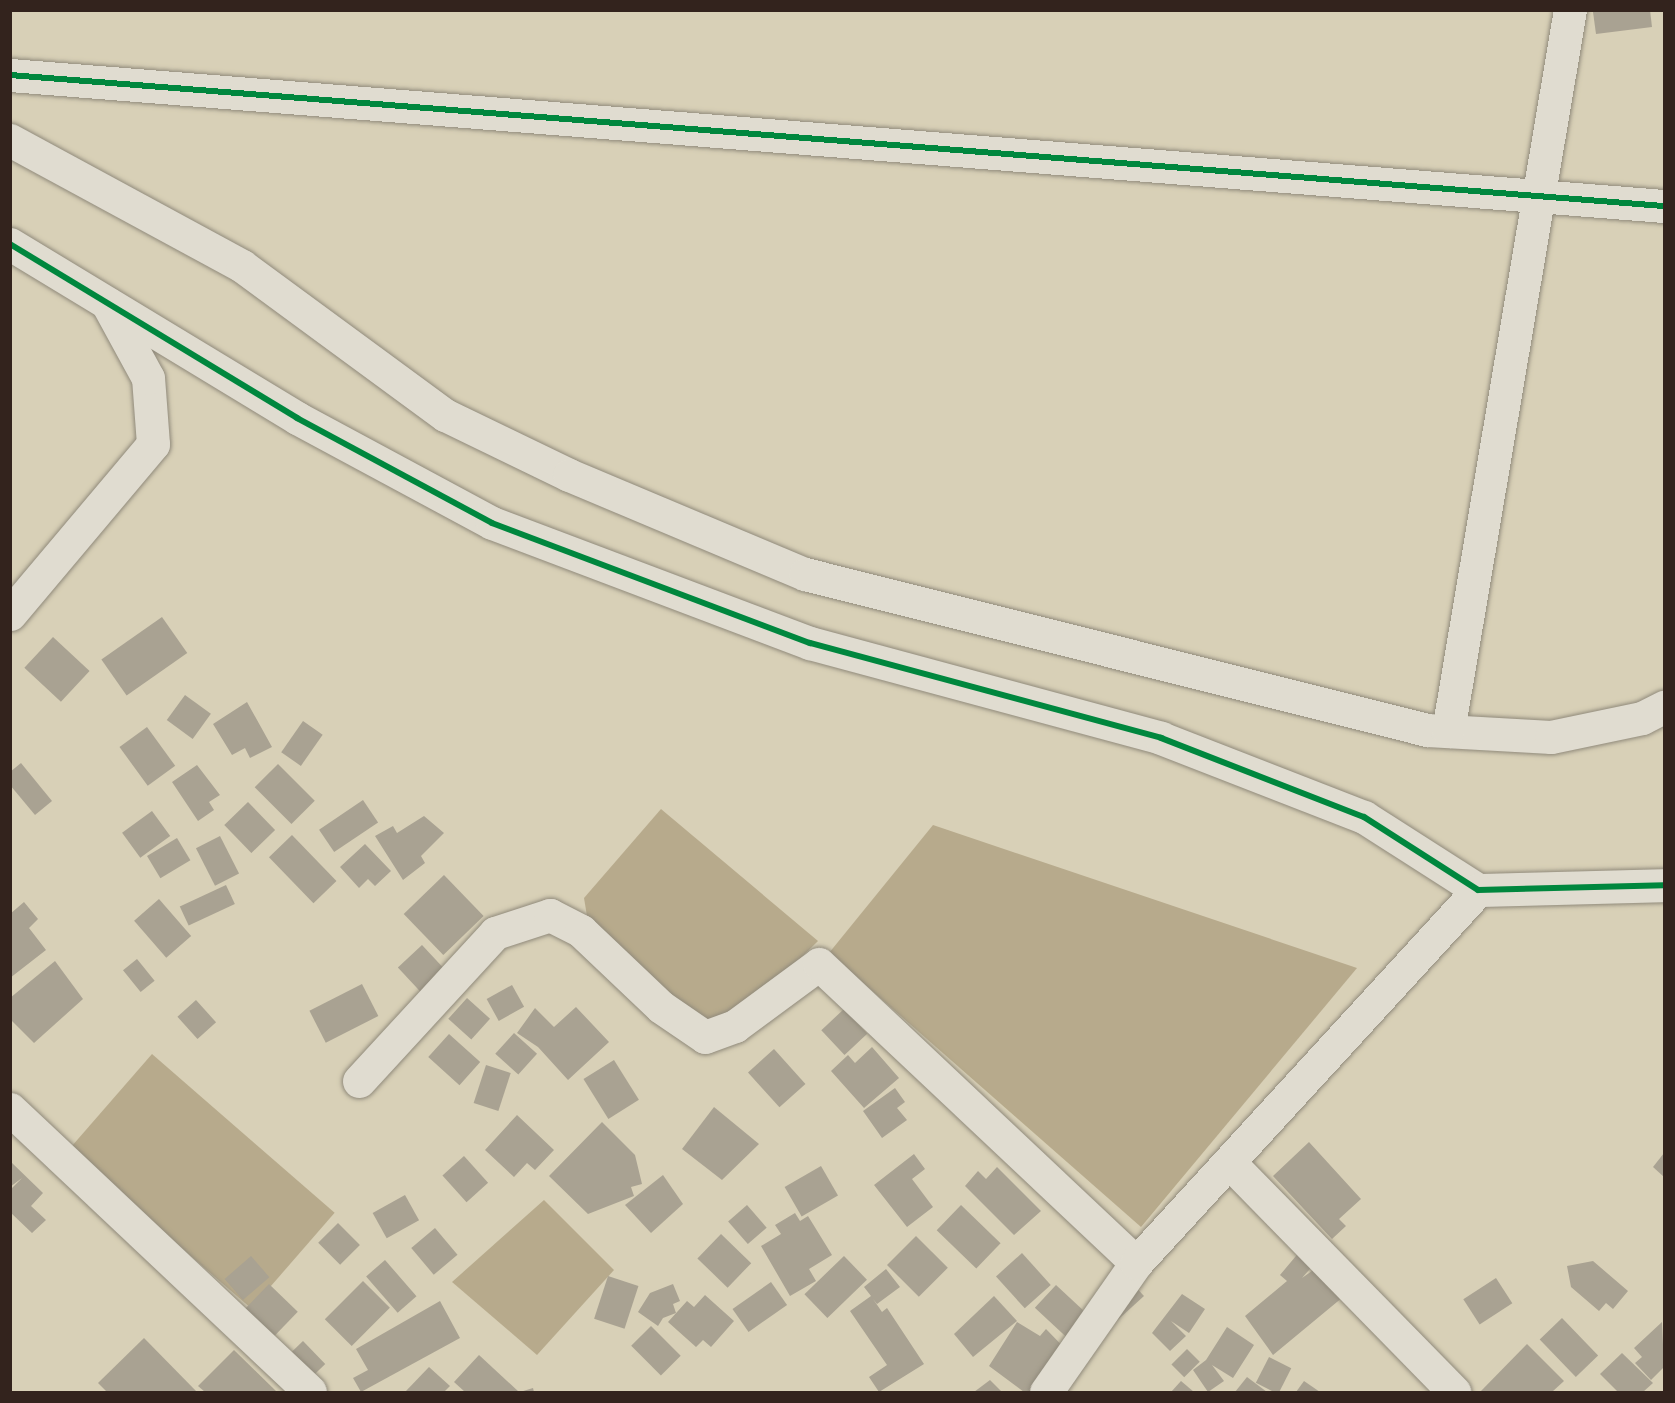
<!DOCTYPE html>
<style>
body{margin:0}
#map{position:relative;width:1675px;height:1403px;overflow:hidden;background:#d8d0b7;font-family:"IM FELL English",serif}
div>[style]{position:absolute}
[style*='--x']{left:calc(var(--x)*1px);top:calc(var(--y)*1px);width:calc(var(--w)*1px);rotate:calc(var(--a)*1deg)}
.water>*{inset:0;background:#b7aa8c;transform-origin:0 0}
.building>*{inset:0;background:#a9a292;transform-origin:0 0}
.roads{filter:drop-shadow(0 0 2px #908a7b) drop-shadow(0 0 2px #908a7b)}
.minor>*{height:33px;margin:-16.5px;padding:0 16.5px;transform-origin:16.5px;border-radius:16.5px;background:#e0dcd0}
.cycleway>*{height:6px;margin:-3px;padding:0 3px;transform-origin:3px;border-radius:3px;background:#00873e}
span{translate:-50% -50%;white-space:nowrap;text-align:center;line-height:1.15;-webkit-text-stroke:5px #efe5c7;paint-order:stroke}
.frame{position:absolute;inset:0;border:12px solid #33231d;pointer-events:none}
</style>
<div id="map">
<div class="water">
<i style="clip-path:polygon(661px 809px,818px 941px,739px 1019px,691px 1027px,593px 952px,584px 898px)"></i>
<i style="clip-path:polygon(933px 825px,1357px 968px,1141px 1227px,829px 953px)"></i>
<i style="left:152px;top:1054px;width:242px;height:127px;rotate:41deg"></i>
<i style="clip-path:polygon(544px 1200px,614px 1270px,537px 1355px,452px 1282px)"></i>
</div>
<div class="building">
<i style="clip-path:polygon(1650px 10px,1652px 27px,1596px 34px,1593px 12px)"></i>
<i style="left:162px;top:617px;width:44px;height:74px;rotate:55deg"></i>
<i style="left:53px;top:637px;width:50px;height:42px;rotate:43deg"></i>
<i style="left:185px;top:695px;width:32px;height:31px;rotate:36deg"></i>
<i style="clip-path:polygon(247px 702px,272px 747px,250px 758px,245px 748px,232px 755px,213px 724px)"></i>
<i style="left:303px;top:721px;width:24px;height:38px;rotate:35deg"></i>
<i style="left:147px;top:727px;width:48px;height:34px;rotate:54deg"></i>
<i style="clip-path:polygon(21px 763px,52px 801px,35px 815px,10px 785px,10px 772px)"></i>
<i style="left:278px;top:764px;width:52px;height:33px;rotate:45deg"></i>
<i style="clip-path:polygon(197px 765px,220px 795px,209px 802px,214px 810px,198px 821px,172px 782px)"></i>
<i style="left:363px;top:800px;width:27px;height:53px;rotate:56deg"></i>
<i style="left:248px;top:802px;width:39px;height:33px;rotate:46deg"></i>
<i style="left:152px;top:811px;width:31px;height:37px;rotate:54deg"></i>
<i style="clip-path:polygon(424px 816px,444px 833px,421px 856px,425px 863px,403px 880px,375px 836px,393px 826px,397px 833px)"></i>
<i style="left:292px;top:835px;width:64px;height:32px;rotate:46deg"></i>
<i style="left:220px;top:836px;width:42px;height:27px;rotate:63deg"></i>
<i style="left:177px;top:838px;width:26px;height:35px;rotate:59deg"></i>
<i style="clip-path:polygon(365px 844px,391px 871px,375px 886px,368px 879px,359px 888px,340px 867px)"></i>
<i style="left:444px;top:875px;width:57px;height:56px;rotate:46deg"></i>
<i style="left:226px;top:885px;width:21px;height:51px;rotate:65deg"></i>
<i style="left:159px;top:899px;width:49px;height:33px;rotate:49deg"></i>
<i style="clip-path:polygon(24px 902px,38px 919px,29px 928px,46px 950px,10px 978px,10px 914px)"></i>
<i style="left:422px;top:945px;width:41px;height:33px;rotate:47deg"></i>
<i style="left:137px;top:959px;width:28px;height:18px;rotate:51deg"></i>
<i style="clip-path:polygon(55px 961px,83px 999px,34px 1043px,10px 1019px,10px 998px)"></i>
<i style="left:362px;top:984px;width:36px;height:59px;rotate:63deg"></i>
<i style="left:512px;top:985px;width:25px;height:29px;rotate:61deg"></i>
<i style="left:467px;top:998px;width:31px;height:28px;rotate:42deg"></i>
<i style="left:196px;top:1000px;width:30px;height:25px;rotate:48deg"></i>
<i style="clip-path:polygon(576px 1007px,609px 1042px,568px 1080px,538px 1047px,517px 1033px,535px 1008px,554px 1027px)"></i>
<i style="left:844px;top:1009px;width:34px;height:31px;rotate:47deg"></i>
<i style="left:514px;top:1033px;width:31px;height:28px;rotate:42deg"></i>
<i style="left:449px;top:1034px;width:42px;height:31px;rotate:42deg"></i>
<i style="clip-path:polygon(872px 1047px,899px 1078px,864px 1108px,831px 1071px,848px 1055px,855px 1063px)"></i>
<i style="left:774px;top:1049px;width:47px;height:35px;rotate:48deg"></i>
<i style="left:614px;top:1060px;width:47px;height:36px;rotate:58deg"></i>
<i style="left:486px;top:1065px;width:26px;height:40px;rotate:18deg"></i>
<i style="clip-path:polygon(895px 1088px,905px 1102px,897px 1108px,907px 1120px,882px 1138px,863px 1111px)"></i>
<i style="clip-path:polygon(714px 1107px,759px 1144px,722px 1180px,682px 1149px)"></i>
<i style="clip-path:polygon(517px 1115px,554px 1150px,535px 1170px,527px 1163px,514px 1177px,485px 1150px)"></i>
<i style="clip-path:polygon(602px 1122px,635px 1155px,642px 1184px,631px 1187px,634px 1196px,588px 1214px,549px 1176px)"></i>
<i style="clip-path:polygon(1309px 1142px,1361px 1199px,1339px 1219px,1346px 1226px,1332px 1239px,1273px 1176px)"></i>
<i style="clip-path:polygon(1664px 1153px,1664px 1177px,1653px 1167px)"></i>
<i style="clip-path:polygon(914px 1154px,925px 1169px,912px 1179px,933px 1207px,907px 1227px,874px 1185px)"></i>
<i style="left:464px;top:1156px;width:36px;height:29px;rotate:48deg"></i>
<i style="clip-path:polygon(10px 1161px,43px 1193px,31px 1206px,46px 1220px,32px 1233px,10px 1212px,10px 1190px,22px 1178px,10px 1187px)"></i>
<i style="left:821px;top:1166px;width:34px;height:42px;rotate:60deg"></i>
<i style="clip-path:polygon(997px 1167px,1041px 1211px,1014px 1235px,965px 1186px,978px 1171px,986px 1179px)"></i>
<i style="clip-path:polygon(663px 1175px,683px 1204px,651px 1233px,625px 1205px)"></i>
<i style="left:405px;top:1195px;width:29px;height:37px;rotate:61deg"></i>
<i style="left:747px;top:1205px;width:30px;height:25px;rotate:49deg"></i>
<i style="left:961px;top:1205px;width:55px;height:35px;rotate:44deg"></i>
<i style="clip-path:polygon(795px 1213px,800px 1221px,808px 1216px,832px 1255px,809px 1269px,816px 1281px,790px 1296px,761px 1246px,781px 1234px,775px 1225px)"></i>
<i style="left:338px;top:1223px;width:31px;height:28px;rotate:45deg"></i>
<i style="left:435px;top:1228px;width:35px;height:31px;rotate:50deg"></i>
<i style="left:721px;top:1234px;width:42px;height:34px;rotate:44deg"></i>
<i style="left:916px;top:1236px;width:45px;height:41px;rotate:45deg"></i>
<i style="clip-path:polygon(1301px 1250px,1316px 1262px,1302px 1278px,1319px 1266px,1343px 1297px,1273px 1355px,1245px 1316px,1287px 1281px,1280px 1275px)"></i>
<i style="left:1022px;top:1253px;width:43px;height:35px;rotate:48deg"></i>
<i style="left:251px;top:1256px;width:28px;height:35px;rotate:49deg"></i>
<i style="left:844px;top:1256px;width:33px;height:55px;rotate:46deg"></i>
<i style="left:385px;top:1260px;width:48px;height:25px;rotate:49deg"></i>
<i style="clip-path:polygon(1593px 1261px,1628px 1291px,1613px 1309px,1606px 1303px,1599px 1311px,1571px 1287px,1567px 1266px)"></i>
<i style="clip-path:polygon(886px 1269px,900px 1287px,877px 1304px,873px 1299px,882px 1312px,887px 1308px,924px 1364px,879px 1392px,869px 1377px,887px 1365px,850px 1311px,871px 1296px,864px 1287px)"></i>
<i style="left:608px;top:1276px;width:32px;height:45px;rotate:18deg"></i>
<i style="left:1496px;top:1278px;width:30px;height:39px;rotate:57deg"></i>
<i style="left:363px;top:1281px;width:38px;height:54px;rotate:45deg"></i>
<i style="left:771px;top:1282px;width:28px;height:47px;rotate:55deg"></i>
<i style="clip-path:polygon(1131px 1282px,1144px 1296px,1110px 1327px)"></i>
<i style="left:269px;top:1284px;width:40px;height:44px;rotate:44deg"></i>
<i style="clip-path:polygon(673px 1284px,680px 1301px,673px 1304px,676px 1313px,663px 1318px,658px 1326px,638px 1312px,650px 1293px)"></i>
<i style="left:1056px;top:1285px;width:50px;height:31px;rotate:43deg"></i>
<i style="clip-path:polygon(1182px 1294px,1205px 1309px,1189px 1333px,1171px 1321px,1186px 1336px,1170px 1351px,1152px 1333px)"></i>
<i style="clip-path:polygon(705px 1295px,734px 1321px,711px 1347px,703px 1340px,696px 1347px,668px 1322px,687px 1301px,694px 1307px)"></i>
<i style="clip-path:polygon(994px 1296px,1017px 1321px,973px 1357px,954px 1334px)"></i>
<i style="clip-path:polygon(440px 1301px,460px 1338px,361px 1392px,353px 1378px,368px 1370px,356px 1349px)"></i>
<i style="left:1562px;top:1318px;width:52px;height:31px;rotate:46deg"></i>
<i style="clip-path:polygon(1017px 1322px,1040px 1336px,1046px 1329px,1078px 1362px,1046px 1392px,1024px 1392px,989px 1366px)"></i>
<i style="clip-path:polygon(1662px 1322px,1664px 1367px,1651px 1380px,1635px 1363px,1642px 1357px,1634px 1348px)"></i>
<i style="left:651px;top:1326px;width:42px;height:28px;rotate:45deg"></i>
<i style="clip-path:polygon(1227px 1327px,1254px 1345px,1233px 1378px,1212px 1365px,1224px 1381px,1208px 1392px,1193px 1370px,1206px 1360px)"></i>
<i style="clip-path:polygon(144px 1338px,197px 1392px,107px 1392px,98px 1383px)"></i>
<i style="left:303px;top:1341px;width:32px;height:28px;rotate:46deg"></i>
<i style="clip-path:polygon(1527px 1344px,1564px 1381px,1552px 1392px,1480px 1392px)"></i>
<i style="left:1187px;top:1349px;width:18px;height:22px;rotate:45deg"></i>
<i style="clip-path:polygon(234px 1350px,277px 1392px,205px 1392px,198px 1386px)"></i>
<i style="clip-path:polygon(1622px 1353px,1653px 1383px,1643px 1392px,1618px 1392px,1600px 1374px)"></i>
<i style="clip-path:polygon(479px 1355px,519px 1392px,465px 1392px,454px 1382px)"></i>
<i style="left:1269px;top:1357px;width:25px;height:29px;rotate:27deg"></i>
<i style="clip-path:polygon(429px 1367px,450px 1386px,444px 1392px,405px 1392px)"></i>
<i style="clip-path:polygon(1247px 1377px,1267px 1392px,1235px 1392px)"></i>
<i style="clip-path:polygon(990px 1380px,1002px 1392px,974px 1392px)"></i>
<i style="clip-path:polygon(1181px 1381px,1194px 1392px,1171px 1392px)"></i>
<i style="clip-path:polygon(1304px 1381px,1320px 1392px,1296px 1392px)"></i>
<i style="clip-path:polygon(533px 1388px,534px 1392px,520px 1392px)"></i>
</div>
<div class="roads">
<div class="minor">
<i style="--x:10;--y:75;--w:1659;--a:4.53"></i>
<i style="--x:10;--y:140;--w:264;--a:28.5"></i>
<i style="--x:242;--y:266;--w:252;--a:36.3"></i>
<i style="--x:445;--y:415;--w:138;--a:25.8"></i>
<i style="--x:569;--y:475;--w:256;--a:22.8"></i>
<i style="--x:805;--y:574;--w:641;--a:14.08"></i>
<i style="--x:1427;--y:730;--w:124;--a:3.2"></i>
<i style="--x:1551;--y:737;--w:93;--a:-11.8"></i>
<i style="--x:1642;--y:718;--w:25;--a:-27"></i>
<i style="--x:10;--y:244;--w:336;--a:31.2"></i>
<i style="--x:297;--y:418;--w:221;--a:28.3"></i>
<i style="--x:492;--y:523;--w:340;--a:20.7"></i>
<i style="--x:810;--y:643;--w:364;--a:15.1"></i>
<i style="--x:1161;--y:738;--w:218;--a:21.3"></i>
<i style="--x:1364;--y:817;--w:135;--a:32.6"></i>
<i style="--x:1478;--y:890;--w:186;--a:-1.5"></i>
<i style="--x:10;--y:614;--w:222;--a:-49.9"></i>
<i style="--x:153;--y:444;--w:66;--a:-94.3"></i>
<i style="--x:148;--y:378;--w:85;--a:-118.7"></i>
<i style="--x:1448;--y:731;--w:731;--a:-80.4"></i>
<i style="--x:359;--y:1081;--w:201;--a:-47.4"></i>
<i style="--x:495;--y:933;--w:58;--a:-18.1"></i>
<i style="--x:550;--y:915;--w:35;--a:27"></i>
<i style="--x:581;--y:931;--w:110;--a:43.5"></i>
<i style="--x:661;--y:1007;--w:53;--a:34.3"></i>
<i style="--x:705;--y:1037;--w:32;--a:-20"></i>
<i style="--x:735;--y:1026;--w:104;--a:-36.4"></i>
<i style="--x:819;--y:964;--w:436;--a:43.3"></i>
<i style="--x:10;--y:1109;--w:412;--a:43.3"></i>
<i style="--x:1229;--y:1162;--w:322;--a:45.6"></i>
<i style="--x:1046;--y:1392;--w:157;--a:-55.1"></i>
<i style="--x:1136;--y:1263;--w:506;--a:-47.48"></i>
</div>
</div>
<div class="cycleway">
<i style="--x:10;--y:75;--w:1659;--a:4.53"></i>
<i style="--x:10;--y:244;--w:336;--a:31.2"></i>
<i style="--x:297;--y:418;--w:221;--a:28.3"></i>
<i style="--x:492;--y:523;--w:340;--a:20.7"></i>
<i style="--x:810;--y:643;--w:364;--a:15.1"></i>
<i style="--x:1161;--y:738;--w:218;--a:21.3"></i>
<i style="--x:1364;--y:817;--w:135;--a:32.6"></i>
<i style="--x:1478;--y:890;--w:186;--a:-1.5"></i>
</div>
<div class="frame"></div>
</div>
